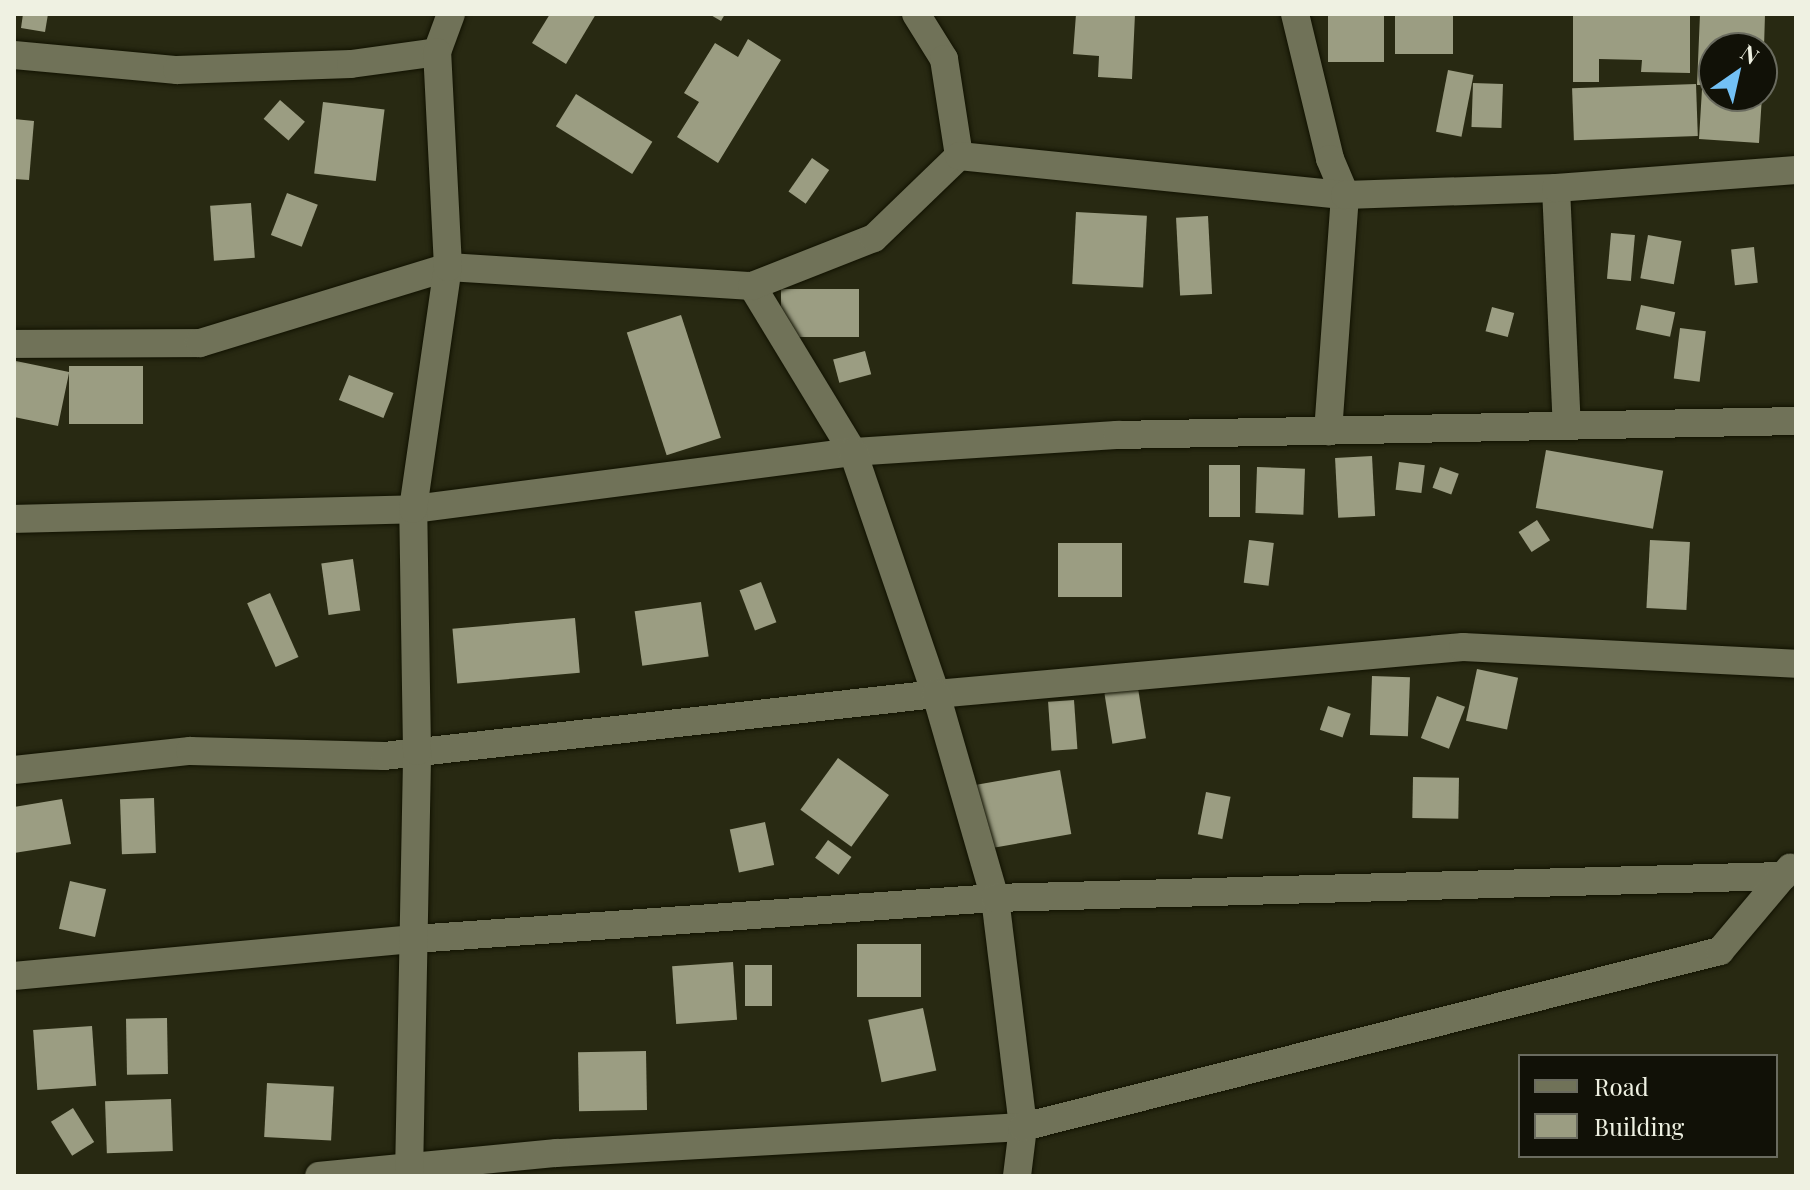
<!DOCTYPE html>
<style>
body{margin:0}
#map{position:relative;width:1810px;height:1190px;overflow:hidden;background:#282912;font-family:"Playfair Display",serif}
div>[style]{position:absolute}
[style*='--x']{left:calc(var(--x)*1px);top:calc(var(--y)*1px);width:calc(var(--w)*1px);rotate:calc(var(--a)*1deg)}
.building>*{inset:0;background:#9b9d82;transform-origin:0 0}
.roads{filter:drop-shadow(0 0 2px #111200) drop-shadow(0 0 2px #111200)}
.street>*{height:28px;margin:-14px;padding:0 14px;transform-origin:14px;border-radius:14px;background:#707258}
span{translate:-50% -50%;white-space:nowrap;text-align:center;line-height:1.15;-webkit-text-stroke:8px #111107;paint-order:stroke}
.frame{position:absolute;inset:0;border:16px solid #eff1e2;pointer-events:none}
.legend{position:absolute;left:1518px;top:1054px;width:260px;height:104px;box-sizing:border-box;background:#111107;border:2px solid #6a6b5f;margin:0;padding:10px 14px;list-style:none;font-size:24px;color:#eff1e2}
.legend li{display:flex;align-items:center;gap:16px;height:40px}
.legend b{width:40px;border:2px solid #6a6b5f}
.north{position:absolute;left:1698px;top:32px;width:80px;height:80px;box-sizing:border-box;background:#111107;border:2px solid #6a6b5f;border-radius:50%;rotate:34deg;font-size:22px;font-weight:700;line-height:32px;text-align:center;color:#eff1e2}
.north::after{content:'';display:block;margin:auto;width:28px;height:36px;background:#73c1f5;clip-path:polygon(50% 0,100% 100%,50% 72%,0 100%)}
</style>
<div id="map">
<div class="building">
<i style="clip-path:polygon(23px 14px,48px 14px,45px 32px,21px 28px)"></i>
<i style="clip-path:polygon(550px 14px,596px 14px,566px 64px,532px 43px)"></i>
<i style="clip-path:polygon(709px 14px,725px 14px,721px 21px)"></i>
<i style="clip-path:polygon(1076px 14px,1135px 14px,1132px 79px,1098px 77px,1099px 56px,1073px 54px)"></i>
<i style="left:1328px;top:14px;width:56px;height:48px"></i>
<i style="left:1395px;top:14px;width:58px;height:40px"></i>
<i style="clip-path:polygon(1573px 14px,1690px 14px,1690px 73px,1641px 72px,1642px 60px,1599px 59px,1599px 82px,1573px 82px)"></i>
<i style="clip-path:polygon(1700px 14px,1765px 14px,1764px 48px,1714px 48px,1714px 85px,1697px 85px)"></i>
<i style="clip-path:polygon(748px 39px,781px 60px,718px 163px,677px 137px,699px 102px,684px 93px,715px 43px,738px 57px)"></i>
<i style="left:1448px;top:70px;width:26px;height:63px;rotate:11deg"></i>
<i style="left:1473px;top:83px;width:30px;height:44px;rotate:2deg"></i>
<i style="left:1696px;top:84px;width:52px;height:124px;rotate:88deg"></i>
<i style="clip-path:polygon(1702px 89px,1714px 90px,1714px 96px,1762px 96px,1759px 143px,1699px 139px)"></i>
<i style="left:576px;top:94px;width:90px;height:38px;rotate:32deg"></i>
<i style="left:280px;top:100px;width:33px;height:25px;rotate:41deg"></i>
<i style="left:323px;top:102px;width:62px;height:72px;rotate:7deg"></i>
<i style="clip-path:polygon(14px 119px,34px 121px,29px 180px,14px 179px)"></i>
<i style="left:812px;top:158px;width:21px;height:41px;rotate:35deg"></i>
<i style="left:287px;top:193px;width:33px;height:45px;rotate:21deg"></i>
<i style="left:251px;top:203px;width:55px;height:41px;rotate:86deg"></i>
<i style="left:1076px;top:212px;width:71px;height:72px;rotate:3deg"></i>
<i style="left:1208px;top:216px;width:78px;height:32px;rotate:87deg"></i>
<i style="left:1611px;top:233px;width:24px;height:46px;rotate:5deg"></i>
<i style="left:1648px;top:235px;width:34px;height:44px;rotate:10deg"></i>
<i style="left:1754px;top:247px;width:36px;height:23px;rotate:84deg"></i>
<i style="left:781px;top:289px;width:78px;height:48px"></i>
<i style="left:1641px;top:305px;width:35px;height:25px;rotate:12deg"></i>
<i style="left:1492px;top:307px;width:23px;height:25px;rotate:15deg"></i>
<i style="left:681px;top:315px;width:129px;height:57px;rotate:72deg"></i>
<i style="left:1680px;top:328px;width:26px;height:51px;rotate:7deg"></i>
<i style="left:865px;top:351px;width:24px;height:33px;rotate:75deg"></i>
<i style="clip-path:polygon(16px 361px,69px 372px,69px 366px,143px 366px,143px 424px,69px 424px,69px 373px,58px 426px,14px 417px)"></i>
<i style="left:349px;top:375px;width:48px;height:27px;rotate:22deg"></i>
<i style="left:1546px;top:450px;width:119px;height:59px;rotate:10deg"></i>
<i style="left:1372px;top:456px;width:60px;height:37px;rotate:87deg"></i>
<i style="left:1399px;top:462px;width:26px;height:28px;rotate:7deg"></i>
<i style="left:1209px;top:465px;width:31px;height:52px"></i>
<i style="left:1257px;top:467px;width:48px;height:46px;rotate:2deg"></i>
<i style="left:1440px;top:467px;width:20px;height:22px;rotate:20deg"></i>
<i style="left:1537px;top:520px;width:24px;height:22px;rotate:57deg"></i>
<i style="left:1249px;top:540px;width:25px;height:43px;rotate:7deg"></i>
<i style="left:1650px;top:540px;width:40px;height:68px;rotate:3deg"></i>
<i style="left:1058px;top:543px;width:64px;height:54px"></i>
<i style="left:353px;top:559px;width:52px;height:32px;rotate:82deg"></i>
<i style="left:761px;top:582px;width:43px;height:23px;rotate:69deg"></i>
<i style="left:270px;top:593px;width:70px;height:25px;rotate:66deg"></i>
<i style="left:701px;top:602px;width:55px;height:67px;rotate:82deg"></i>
<i style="left:575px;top:618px;width:55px;height:123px;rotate:85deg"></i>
<i style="left:1477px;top:669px;width:42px;height:53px;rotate:12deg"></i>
<i style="left:1372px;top:676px;width:38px;height:59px;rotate:2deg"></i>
<i style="left:1138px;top:688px;width:51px;height:34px;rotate:81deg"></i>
<i style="left:1437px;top:696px;width:30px;height:45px;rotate:21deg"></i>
<i style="left:1074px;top:700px;width:49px;height:26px;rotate:86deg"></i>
<i style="left:1328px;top:706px;width:24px;height:25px;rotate:19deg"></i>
<i style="left:838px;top:758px;width:63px;height:64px;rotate:36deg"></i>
<i style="left:1060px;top:770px;width:65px;height:95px;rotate:80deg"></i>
<i style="left:1413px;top:777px;width:46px;height:41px;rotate:1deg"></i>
<i style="left:1206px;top:792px;width:25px;height:43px;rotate:11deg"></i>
<i style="left:154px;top:798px;width:55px;height:34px;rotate:88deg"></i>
<i style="clip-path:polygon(62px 799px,71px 844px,14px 853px,14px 807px)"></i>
<i style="left:765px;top:822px;width:44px;height:36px;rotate:78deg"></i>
<i style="left:828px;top:840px;width:29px;height:22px;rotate:36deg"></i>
<i style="left:70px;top:881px;width:37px;height:49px;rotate:13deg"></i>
<i style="left:857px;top:944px;width:64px;height:53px"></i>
<i style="left:733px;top:962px;width:58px;height:61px;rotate:86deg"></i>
<i style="left:772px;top:965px;width:41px;height:27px;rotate:90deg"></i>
<i style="left:923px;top:1008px;width:64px;height:56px;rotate:78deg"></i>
<i style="left:167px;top:1018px;width:56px;height:41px;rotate:89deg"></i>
<i style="left:92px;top:1026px;width:60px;height:59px;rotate:86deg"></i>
<i style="left:646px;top:1051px;width:59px;height:68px;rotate:89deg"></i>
<i style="left:267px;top:1083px;width:67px;height:54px;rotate:3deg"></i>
<i style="left:171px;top:1099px;width:52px;height:66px;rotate:88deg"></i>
<i style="left:73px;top:1108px;width:40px;height:26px;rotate:58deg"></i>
</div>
<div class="roads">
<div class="street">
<i style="--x:916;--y:14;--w:53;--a:58.1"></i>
<i style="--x:944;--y:59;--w:98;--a:81.2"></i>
<i style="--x:1295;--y:14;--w:149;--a:76.4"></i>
<i style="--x:1330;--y:159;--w:39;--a:67"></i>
<i style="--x:1345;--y:195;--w:237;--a:94.1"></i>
<i style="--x:14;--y:55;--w:164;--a:5.3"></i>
<i style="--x:177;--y:70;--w:174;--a:-2"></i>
<i style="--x:351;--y:64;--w:87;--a:-7.9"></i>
<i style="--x:437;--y:52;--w:40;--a:-69.8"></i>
<i style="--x:1556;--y:188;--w:238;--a:87.4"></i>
<i style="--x:752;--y:286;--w:194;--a:58.7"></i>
<i style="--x:853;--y:452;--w:265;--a:-3.7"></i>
<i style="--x:1117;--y:435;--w:679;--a:-1.18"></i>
<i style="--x:14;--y:344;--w:186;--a:-0.3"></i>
<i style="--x:200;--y:343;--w:259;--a:-17"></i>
<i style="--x:448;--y:267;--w:305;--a:3.6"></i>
<i style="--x:752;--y:286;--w:131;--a:-21.5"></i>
<i style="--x:874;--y:238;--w:118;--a:-44"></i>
<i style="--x:959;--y:156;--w:388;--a:5.8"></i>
<i style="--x:1345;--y:195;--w:211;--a:-1.9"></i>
<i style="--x:1556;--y:188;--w:241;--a:-4.3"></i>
<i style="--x:14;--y:519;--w:399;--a:-1.4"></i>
<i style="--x:413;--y:509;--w:444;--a:-7.4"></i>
<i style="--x:853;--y:452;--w:256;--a:71.1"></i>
<i style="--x:936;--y:694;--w:529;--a:-5.1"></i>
<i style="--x:1463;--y:647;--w:333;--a:2.9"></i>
<i style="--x:14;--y:770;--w:177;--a:-6.2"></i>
<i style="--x:190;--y:751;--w:194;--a:1.5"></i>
<i style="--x:384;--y:756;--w:555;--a:-6.41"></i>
<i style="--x:936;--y:694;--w:212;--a:73.9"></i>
<i style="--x:995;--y:898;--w:231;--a:83"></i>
<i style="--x:1023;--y:1127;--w:468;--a:176.8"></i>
<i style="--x:556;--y:1153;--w:238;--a:174.5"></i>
<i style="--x:14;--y:976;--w:402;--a:-5.3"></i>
<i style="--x:414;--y:939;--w:582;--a:-4.04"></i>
<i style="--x:995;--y:898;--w:789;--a:-1.6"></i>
<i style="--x:409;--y:1176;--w:425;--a:-88.9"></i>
<i style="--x:417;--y:751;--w:242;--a:-90.9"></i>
<i style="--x:413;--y:509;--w:245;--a:-81.8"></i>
<i style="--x:448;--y:267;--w:215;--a:-92.9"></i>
<i style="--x:1017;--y:1176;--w:49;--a:-83"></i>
<i style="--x:1023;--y:1127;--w:719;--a:-14.17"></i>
<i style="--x:1720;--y:951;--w:109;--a:-49.9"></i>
</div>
</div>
<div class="frame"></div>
<ul class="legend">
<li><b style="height:10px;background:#707258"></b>Road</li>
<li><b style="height:22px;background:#9b9d82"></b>Building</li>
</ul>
<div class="north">N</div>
</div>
